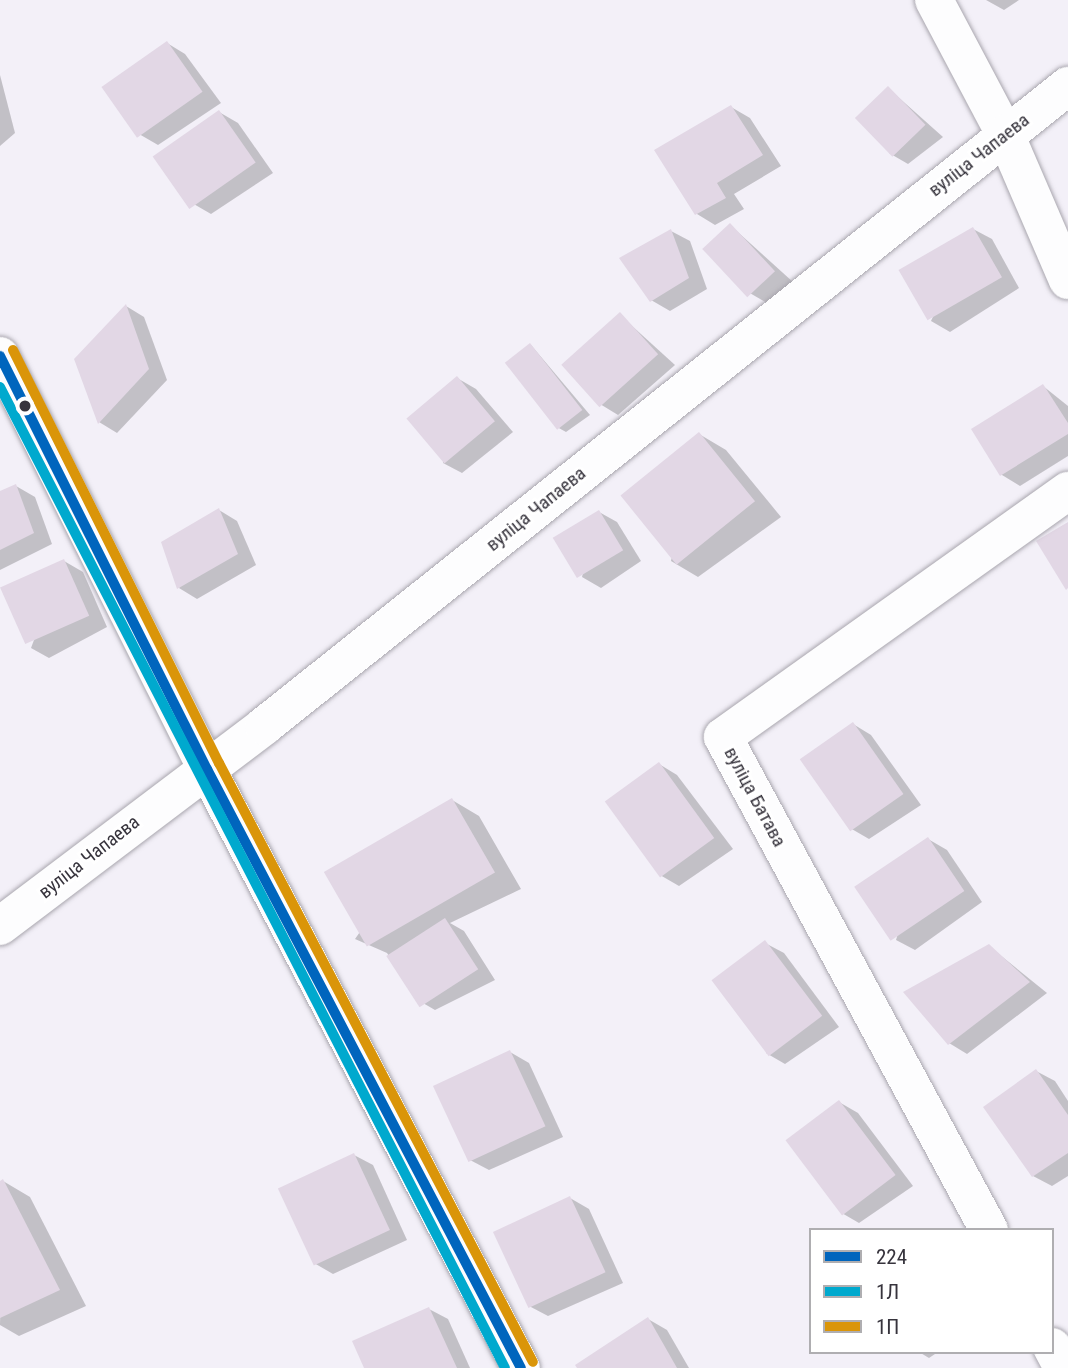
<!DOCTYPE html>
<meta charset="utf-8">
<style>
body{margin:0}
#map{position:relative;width:1068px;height:1368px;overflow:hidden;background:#f3f0f8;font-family:"Roboto Condensed",sans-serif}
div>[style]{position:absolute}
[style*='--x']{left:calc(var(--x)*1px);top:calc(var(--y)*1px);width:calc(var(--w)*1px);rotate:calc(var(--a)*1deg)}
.shadow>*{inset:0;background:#0003}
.building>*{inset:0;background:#e2d7e5;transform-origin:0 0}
.roads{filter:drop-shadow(0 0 2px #a9a6ae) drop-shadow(0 0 2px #a9a6ae)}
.minor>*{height:38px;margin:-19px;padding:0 19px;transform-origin:19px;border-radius:19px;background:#fdfdfe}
.bus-1>*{height:10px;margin:-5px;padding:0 5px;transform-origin:5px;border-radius:5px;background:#0065bd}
.bus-2>*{height:10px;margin:-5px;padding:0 5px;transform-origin:5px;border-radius:5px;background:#00a9ce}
.bus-3>*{height:10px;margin:-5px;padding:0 5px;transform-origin:5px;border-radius:5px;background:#da9509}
.dots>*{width:19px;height:19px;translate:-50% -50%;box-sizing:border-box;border:4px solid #fff;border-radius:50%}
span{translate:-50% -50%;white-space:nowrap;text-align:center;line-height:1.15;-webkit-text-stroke:6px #fff;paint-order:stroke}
.street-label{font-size:19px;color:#37343d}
.legend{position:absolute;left:809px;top:1228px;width:245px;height:126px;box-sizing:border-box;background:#fff;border:2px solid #afaeb1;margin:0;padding:9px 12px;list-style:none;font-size:21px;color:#37343d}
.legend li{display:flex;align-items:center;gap:14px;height:35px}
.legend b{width:35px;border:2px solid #afaeb1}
</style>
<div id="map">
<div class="shadow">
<i style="clip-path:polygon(986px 0,1019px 0,1004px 10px)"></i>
<i style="clip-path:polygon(167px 43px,185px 54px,221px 103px,158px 145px,139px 134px)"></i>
<i style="clip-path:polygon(0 75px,15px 133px,0 146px)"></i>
<i style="clip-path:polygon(888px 88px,943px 137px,908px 164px,889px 153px)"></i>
<i style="clip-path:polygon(731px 107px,750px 118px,781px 166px,734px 194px,744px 209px,715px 225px,697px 214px,657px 151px)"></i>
<i style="clip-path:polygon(219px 112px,238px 123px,273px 173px,211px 214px,192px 203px)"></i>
<i style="clip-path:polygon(730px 225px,793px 282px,767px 303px,748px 292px)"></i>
<i style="clip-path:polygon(973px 229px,992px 239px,1019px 288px,950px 332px,931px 321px)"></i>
<i style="clip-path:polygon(671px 231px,690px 241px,707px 289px,670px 311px,651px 300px)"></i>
<i style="clip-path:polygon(126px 306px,144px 317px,167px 380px,117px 433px,99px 422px)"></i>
<i style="clip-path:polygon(620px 315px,675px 365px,618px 415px,600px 404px)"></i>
<i style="clip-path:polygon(531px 345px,590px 415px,566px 432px,557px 427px)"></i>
<i style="clip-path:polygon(457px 378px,476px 389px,513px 432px,462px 473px,443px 463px)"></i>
<i style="clip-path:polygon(1043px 386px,1068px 406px,1068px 456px,1020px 486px,1002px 475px,973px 430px)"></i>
<i style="clip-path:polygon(699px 434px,726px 450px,781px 517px,698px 577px,671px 561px)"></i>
<i style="clip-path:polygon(16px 486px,35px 497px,52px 544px,0 570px,0 493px)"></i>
<i style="clip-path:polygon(219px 510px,237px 521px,256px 565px,197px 599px,179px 588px)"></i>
<i style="clip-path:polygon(599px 512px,617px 522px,641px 561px,601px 588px,582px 577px)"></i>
<i style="clip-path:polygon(64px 561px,83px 572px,107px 627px,49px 658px,31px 648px)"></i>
<i style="clip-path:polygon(853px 724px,871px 735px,921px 805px,869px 839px,850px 828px)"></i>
<i style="clip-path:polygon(659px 764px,677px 775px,733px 849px,679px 886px,660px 875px)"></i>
<i style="clip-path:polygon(452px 800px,479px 816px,521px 889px,450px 923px,464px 931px,495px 980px,435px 1010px,416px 999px,387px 953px,355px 939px)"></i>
<i style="clip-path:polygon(928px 839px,947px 850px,982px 902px,915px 950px,896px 940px)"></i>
<i style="clip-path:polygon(765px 943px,784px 953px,839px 1027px,785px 1064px,766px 1053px)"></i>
<i style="clip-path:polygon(989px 946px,1047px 993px,967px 1054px,949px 1043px)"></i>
<i style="clip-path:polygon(510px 1052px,529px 1063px,563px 1137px,489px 1170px,470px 1160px)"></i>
<i style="clip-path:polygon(1036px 1071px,1055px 1081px,1068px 1101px,1068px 1176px,1052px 1186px,1033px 1176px)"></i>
<i style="clip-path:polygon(839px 1102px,858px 1113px,913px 1186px,859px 1223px,840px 1212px)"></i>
<i style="clip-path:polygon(354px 1155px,373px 1165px,407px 1240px,333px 1274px,314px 1263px)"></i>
<i style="clip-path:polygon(3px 1181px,30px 1197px,86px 1306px,19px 1336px,0 1325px)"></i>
<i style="clip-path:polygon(570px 1198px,589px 1209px,623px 1283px,548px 1316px,529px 1306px)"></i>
<i style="clip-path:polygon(429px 1309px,448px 1319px,470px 1368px,366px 1368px)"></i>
<i style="clip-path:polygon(648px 1319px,667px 1330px,689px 1368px,579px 1368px)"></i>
<i style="clip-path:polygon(919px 1352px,938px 1352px,929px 1358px)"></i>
</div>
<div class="building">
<i style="left:167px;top:41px;width:62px;height:80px;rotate:55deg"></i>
<i style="left:888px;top:86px;width:54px;height:46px;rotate:46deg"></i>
<i style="clip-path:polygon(731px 105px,763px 155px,717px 183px,726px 198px,695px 215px,654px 150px)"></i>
<i style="left:219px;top:110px;width:64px;height:81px;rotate:55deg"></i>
<i style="left:730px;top:223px;width:66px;height:38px;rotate:47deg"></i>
<i style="left:973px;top:227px;width:58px;height:86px;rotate:60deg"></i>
<i style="clip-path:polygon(671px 229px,689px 278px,650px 302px,619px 258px)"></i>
<i style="clip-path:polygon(126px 304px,149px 369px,98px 424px,74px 359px)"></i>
<i style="left:620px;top:312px;width:57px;height:79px;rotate:48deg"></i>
<i style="left:530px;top:343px;width:85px;height:32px;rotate:52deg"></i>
<i style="left:457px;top:376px;width:59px;height:66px;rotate:50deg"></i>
<i style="clip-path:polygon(1043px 384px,1068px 423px,1068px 434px,1000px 476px,971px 429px)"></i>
<i style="left:699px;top:432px;width:89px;height:101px;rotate:51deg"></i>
<i style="clip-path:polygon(16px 484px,34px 533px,0 550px,0 491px)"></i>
<i style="clip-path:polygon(219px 508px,238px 554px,177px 589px,161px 542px)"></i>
<i style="left:599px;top:510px;width:47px;height:54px;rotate:59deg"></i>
<i style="clip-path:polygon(1068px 522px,1068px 588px,1066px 590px,1036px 541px)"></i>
<i style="left:64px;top:559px;width:62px;height:70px;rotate:66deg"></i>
<i style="left:853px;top:722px;width:88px;height:65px;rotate:55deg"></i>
<i style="left:659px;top:762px;width:94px;height:67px;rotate:54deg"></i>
<i style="left:452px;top:798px;width:86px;height:148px;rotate:60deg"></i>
<i style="left:928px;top:837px;width:65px;height:89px;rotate:56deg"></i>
<i style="left:445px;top:918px;width:61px;height:70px;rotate:57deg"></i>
<i style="left:765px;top:940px;width:95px;height:67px;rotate:53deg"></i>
<i style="clip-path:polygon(989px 944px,1030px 982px,948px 1045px,903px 992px)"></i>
<i style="left:510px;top:1050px;width:84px;height:85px;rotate:65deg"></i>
<i style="clip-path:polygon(1036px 1069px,1068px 1115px,1068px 1153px,1032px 1177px,983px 1107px)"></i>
<i style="left:839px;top:1100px;width:94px;height:67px;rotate:53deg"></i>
<i style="left:354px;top:1153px;width:85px;height:84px;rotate:65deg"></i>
<i style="clip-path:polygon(3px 1179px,60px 1290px,0 1318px,0 1181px)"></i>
<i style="left:570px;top:1196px;width:84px;height:85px;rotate:65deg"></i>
<i style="clip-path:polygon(429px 1307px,457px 1368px,364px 1368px,352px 1341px)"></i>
<i style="clip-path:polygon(648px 1317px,677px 1368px,577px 1368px,575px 1365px)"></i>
</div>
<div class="roads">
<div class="minor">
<i style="--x:934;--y:0;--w:152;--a:62.1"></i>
<i style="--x:1005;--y:134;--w:159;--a:66.7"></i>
<i style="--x:0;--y:356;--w:462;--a:63.4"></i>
<i style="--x:207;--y:769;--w:676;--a:62.34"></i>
<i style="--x:0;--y:926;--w:331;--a:-37.1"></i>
<i style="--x:264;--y:726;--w:1028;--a:-38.52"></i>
<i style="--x:989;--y:1230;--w:560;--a:-118.35"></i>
<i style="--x:723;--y:737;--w:424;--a:-35.5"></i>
<i style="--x:1052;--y:1347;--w:24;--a:62"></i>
</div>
</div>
<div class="bus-1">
<i style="--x:0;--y:356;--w:462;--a:63.4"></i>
<i style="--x:207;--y:769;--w:676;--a:62.34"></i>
</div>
<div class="bus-2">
<i style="--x:0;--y:387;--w:1103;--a:62.76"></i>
</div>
<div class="bus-3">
<i style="--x:13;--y:350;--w:462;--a:63.5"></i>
<i style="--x:219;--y:763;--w:676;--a:62.34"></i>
</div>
<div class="dots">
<i style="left:25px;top:406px;background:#37343d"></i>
</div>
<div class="street-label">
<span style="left:979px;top:155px;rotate:-38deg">вуліца Чапаева</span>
<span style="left:536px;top:509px;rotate:-39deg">вуліца Чапаева</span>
<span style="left:755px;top:797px;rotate:62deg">вуліца Батава</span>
<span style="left:89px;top:857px;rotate:-38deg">вуліца Чапаева</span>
</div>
<ul class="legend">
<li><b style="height:9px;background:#0065bd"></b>224</li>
<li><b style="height:9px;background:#00a9ce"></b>1Л</li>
<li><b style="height:9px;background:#da9509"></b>1П</li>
</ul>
</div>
